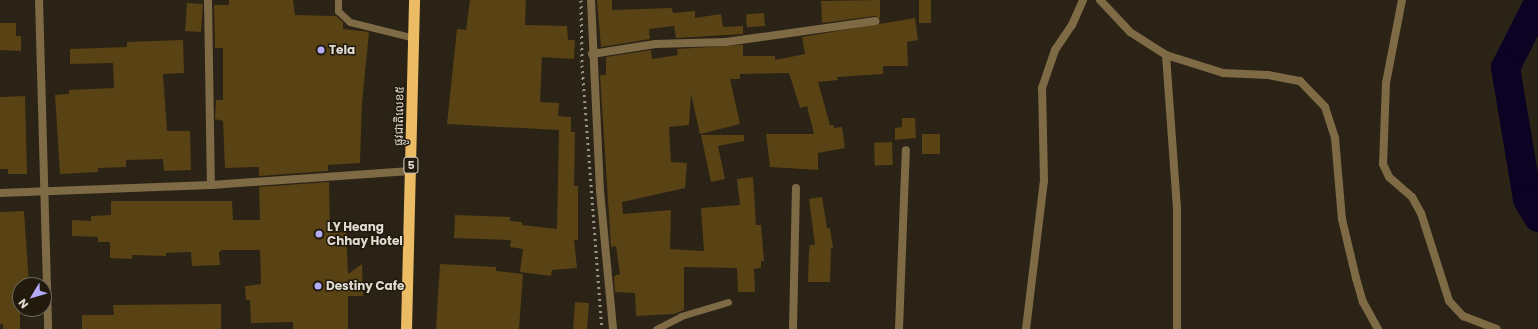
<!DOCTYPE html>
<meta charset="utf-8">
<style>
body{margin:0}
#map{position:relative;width:1538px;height:329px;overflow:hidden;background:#2b2316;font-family:Poppins,"Noto Sans Khmer",sans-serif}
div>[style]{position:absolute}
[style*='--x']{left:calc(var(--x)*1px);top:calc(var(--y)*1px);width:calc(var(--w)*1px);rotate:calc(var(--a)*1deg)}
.river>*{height:29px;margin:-14.5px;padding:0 14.5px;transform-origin:14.5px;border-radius:14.5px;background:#0b0224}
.building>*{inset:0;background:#594214;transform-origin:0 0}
.service>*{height:7px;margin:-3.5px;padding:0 3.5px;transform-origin:3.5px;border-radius:3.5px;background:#7e6a45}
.minor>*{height:8px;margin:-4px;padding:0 4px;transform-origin:4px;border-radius:4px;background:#7e6a45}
.trunk>*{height:11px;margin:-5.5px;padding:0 5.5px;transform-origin:5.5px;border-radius:5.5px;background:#ecbc64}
.rail>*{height:3px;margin-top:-1.5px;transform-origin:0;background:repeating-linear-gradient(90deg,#999389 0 2px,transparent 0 6px)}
.dots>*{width:11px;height:11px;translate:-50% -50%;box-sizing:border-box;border:2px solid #211a0d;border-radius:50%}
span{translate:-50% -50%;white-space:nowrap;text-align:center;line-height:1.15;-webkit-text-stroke:3px #211a0d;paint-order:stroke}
.shield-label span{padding:1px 3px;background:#211a0d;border:1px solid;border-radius:3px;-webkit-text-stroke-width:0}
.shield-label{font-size:11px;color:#e0dbd2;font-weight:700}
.poi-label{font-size:12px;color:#e0dbd2;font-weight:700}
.left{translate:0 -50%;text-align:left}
.street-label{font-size:12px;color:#e0dbd2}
.north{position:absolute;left:12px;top:277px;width:40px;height:40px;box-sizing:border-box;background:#211a0d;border:1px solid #6d675c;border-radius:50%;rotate:232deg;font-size:11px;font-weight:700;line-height:16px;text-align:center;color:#e0dbd2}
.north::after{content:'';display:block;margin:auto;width:14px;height:18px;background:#b5acf8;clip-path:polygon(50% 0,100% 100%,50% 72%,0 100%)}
</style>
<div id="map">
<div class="river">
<i style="--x:1538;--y:2;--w:73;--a:116.9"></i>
<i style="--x:1505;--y:67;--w:134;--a:80.5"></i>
<i style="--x:1527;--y:199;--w:21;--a:59"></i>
</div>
<div class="building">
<i style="clip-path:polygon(229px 0,293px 0,295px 15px,336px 16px,343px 22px,343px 29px,369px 32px,362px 103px,360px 163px,328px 165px,328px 171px,259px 176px,259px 167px,225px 168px,223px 121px,215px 119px,216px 100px,223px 100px,223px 48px,215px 48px,214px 5px,229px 5px)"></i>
<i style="clip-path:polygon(470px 0,526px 0,525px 25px,567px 26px,568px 40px,575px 40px,574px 59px,542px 57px,540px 102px,559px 103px,558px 116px,571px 117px,571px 132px,575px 132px,574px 186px,578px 186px,578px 240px,574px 240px,577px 268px,552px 270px,551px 276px,520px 272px,523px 249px,510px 247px,511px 240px,454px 238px,455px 215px,510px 217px,510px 221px,522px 222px,522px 225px,557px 229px,559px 130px,447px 124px,457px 29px,466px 30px)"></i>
<i style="clip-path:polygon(597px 0,612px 0,612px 10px,672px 8px,673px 13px,695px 11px,695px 18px,721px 14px,723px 27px,743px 26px,743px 34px,676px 38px,674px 26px,649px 29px,650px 39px,601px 47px)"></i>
<i style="clip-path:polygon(880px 0,880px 18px,875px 16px,822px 23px,821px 1px)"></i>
<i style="left:919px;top:0;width:12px;height:23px"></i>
<i style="left:187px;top:3px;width:16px;height:28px;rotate:4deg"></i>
<i style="left:764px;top:13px;width:13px;height:18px;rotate:86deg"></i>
<i style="clip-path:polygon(915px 18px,918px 40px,907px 42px,908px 66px,883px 66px,883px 74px,837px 77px,838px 80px,818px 82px,830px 125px,833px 125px,834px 128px,842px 127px,845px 148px,818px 153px,818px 170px,770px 167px,766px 134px,814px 134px,807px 106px,800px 108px,789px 73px,740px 74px,740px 79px,730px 79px,740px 124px,700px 134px,691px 94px,689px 125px,669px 127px,671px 162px,687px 163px,685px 188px,622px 202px,623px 214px,671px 210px,670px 249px,704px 251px,701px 208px,740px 205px,737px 179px,753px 177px,756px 225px,761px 225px,764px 261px,761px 261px,761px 268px,754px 269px,755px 292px,738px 292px,737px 268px,684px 267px,684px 310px,674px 314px,636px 316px,635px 293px,615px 292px,614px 276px,620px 274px,616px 246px,611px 247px,600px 75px,606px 75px,606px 57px,651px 50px,652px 59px,678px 55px,677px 49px,743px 45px,743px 56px,775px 56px,775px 60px,805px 54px,802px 37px)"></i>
<i style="clip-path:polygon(0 23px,16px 23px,16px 36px,21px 36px,21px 51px,0 50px)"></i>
<i style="clip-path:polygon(183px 40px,184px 73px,163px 74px,167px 131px,190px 131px,191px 170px,164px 171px,163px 159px,126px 160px,126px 167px,98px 168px,98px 172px,60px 174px,55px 95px,69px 94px,69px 90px,114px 88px,113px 63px,70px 64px,70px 49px,127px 47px,127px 42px)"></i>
<i style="clip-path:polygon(25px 96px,27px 174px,8px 174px,8px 169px,0 169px,0 97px)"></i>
<i style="clip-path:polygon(902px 118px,915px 118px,916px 138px,895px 140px,895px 128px,902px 127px)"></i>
<i style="left:922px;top:134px;width:18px;height:20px"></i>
<i style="clip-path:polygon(701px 135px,744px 135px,744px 141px,718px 146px,725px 179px,711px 182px)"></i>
<i style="left:892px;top:142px;width:23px;height:18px;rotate:88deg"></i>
<i style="clip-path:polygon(329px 182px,330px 233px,346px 232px,348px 274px,362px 264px,363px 296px,348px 296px,348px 329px,293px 329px,293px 322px,251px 323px,250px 300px,246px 300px,245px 286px,261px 284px,260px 250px,222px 250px,219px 252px,220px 265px,192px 266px,191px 252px,166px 253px,166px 256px,132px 255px,132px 259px,110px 258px,110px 242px,98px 242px,98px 237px,72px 236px,72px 220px,91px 221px,91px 216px,111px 215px,111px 201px,232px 201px,233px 220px,260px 220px,259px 187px)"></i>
<i style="clip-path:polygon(822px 197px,827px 228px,830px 228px,833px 248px,831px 248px,830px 282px,808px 282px,809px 251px,810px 245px,815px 245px,809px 199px)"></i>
<i style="clip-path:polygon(24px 211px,29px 285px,20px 285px,20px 329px,3px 329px,3px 324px,0 324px,0 212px)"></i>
<i style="clip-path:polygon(440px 264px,496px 267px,496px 271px,523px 274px,519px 329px,436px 329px)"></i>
<i style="left:575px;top:302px;width:14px;height:27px;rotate:4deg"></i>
<i style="clip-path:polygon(221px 304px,221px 329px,82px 329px,82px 315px,114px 315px,113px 305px)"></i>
</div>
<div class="service">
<i style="--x:338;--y:0;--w:11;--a:90"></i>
<i style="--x:338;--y:11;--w:16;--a:43"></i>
<i style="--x:350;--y:22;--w:66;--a:14"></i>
<i style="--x:656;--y:329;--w:28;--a:-27"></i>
<i style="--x:681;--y:316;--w:49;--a:-16.6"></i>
</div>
<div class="minor">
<i style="--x:39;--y:0;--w:329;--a:88.4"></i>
<i style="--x:208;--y:0;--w:185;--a:89.1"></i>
<i style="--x:591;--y:0;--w:191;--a:87.3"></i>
<i style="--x:600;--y:191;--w:139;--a:84.6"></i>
<i style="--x:1100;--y:0;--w:44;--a:46.8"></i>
<i style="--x:1130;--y:32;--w:43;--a:32.6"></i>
<i style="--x:1166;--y:55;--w:60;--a:17.5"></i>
<i style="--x:1223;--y:73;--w:45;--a:2.5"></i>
<i style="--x:1268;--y:75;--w:33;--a:11"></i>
<i style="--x:1300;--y:81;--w:36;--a:46"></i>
<i style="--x:1325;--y:107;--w:33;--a:72"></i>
<i style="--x:1335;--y:138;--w:81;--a:85.1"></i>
<i style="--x:1342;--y:219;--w:61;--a:76.7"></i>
<i style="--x:1356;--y:278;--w:25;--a:74"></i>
<i style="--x:1363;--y:302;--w:31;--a:61"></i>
<i style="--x:1402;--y:0;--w:85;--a:100.9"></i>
<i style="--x:1386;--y:83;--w:81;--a:92.1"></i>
<i style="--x:1383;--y:164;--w:14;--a:65"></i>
<i style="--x:1389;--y:177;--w:30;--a:41"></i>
<i style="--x:1412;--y:197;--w:18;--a:61"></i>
<i style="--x:1421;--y:213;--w:92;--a:72.3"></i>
<i style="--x:1449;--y:301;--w:21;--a:47"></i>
<i style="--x:1463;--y:316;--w:36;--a:21"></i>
<i style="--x:592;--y:54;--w:64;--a:-9"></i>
<i style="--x:655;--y:44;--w:71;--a:-1.6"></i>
<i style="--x:726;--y:42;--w:151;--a:-8"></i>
<i style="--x:1166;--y:55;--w:153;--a:85.9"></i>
<i style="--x:1177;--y:208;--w:121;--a:90"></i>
<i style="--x:0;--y:193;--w:211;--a:-2.2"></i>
<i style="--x:211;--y:185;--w:200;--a:-4"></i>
<i style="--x:793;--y:329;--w:141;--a:-88.8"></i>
<i style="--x:899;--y:329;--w:179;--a:-87.8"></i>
<i style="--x:1026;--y:329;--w:149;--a:-83.1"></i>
<i style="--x:1044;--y:181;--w:93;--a:-91.2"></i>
<i style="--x:1042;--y:88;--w:40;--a:-71.1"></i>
<i style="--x:1055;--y:50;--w:30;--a:-56"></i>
<i style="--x:1072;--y:25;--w:27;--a:-66"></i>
</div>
<div class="trunk">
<i style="--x:406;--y:329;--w:329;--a:-88.6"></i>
</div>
<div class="rail">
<i style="--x:581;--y:0;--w:65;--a:89.1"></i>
<i style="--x:582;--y:65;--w:265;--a:85.7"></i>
</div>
<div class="dots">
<i style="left:321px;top:50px;background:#b5acf8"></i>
<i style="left:319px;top:234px;background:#b5acf8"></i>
<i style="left:318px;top:286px;background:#b5acf8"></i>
</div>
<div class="shield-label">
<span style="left:411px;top:165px">5</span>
</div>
<div class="poi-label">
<span class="left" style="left:329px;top:50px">Tela</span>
<span class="left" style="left:327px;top:234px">LY Heang<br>Chhay Hotel</span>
<span class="left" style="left:326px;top:286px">Destiny Cafe</span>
</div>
<div class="street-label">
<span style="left:399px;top:116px;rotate:-89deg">ផ្លូវជាតិលេខ៥</span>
</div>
<div class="north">N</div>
</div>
